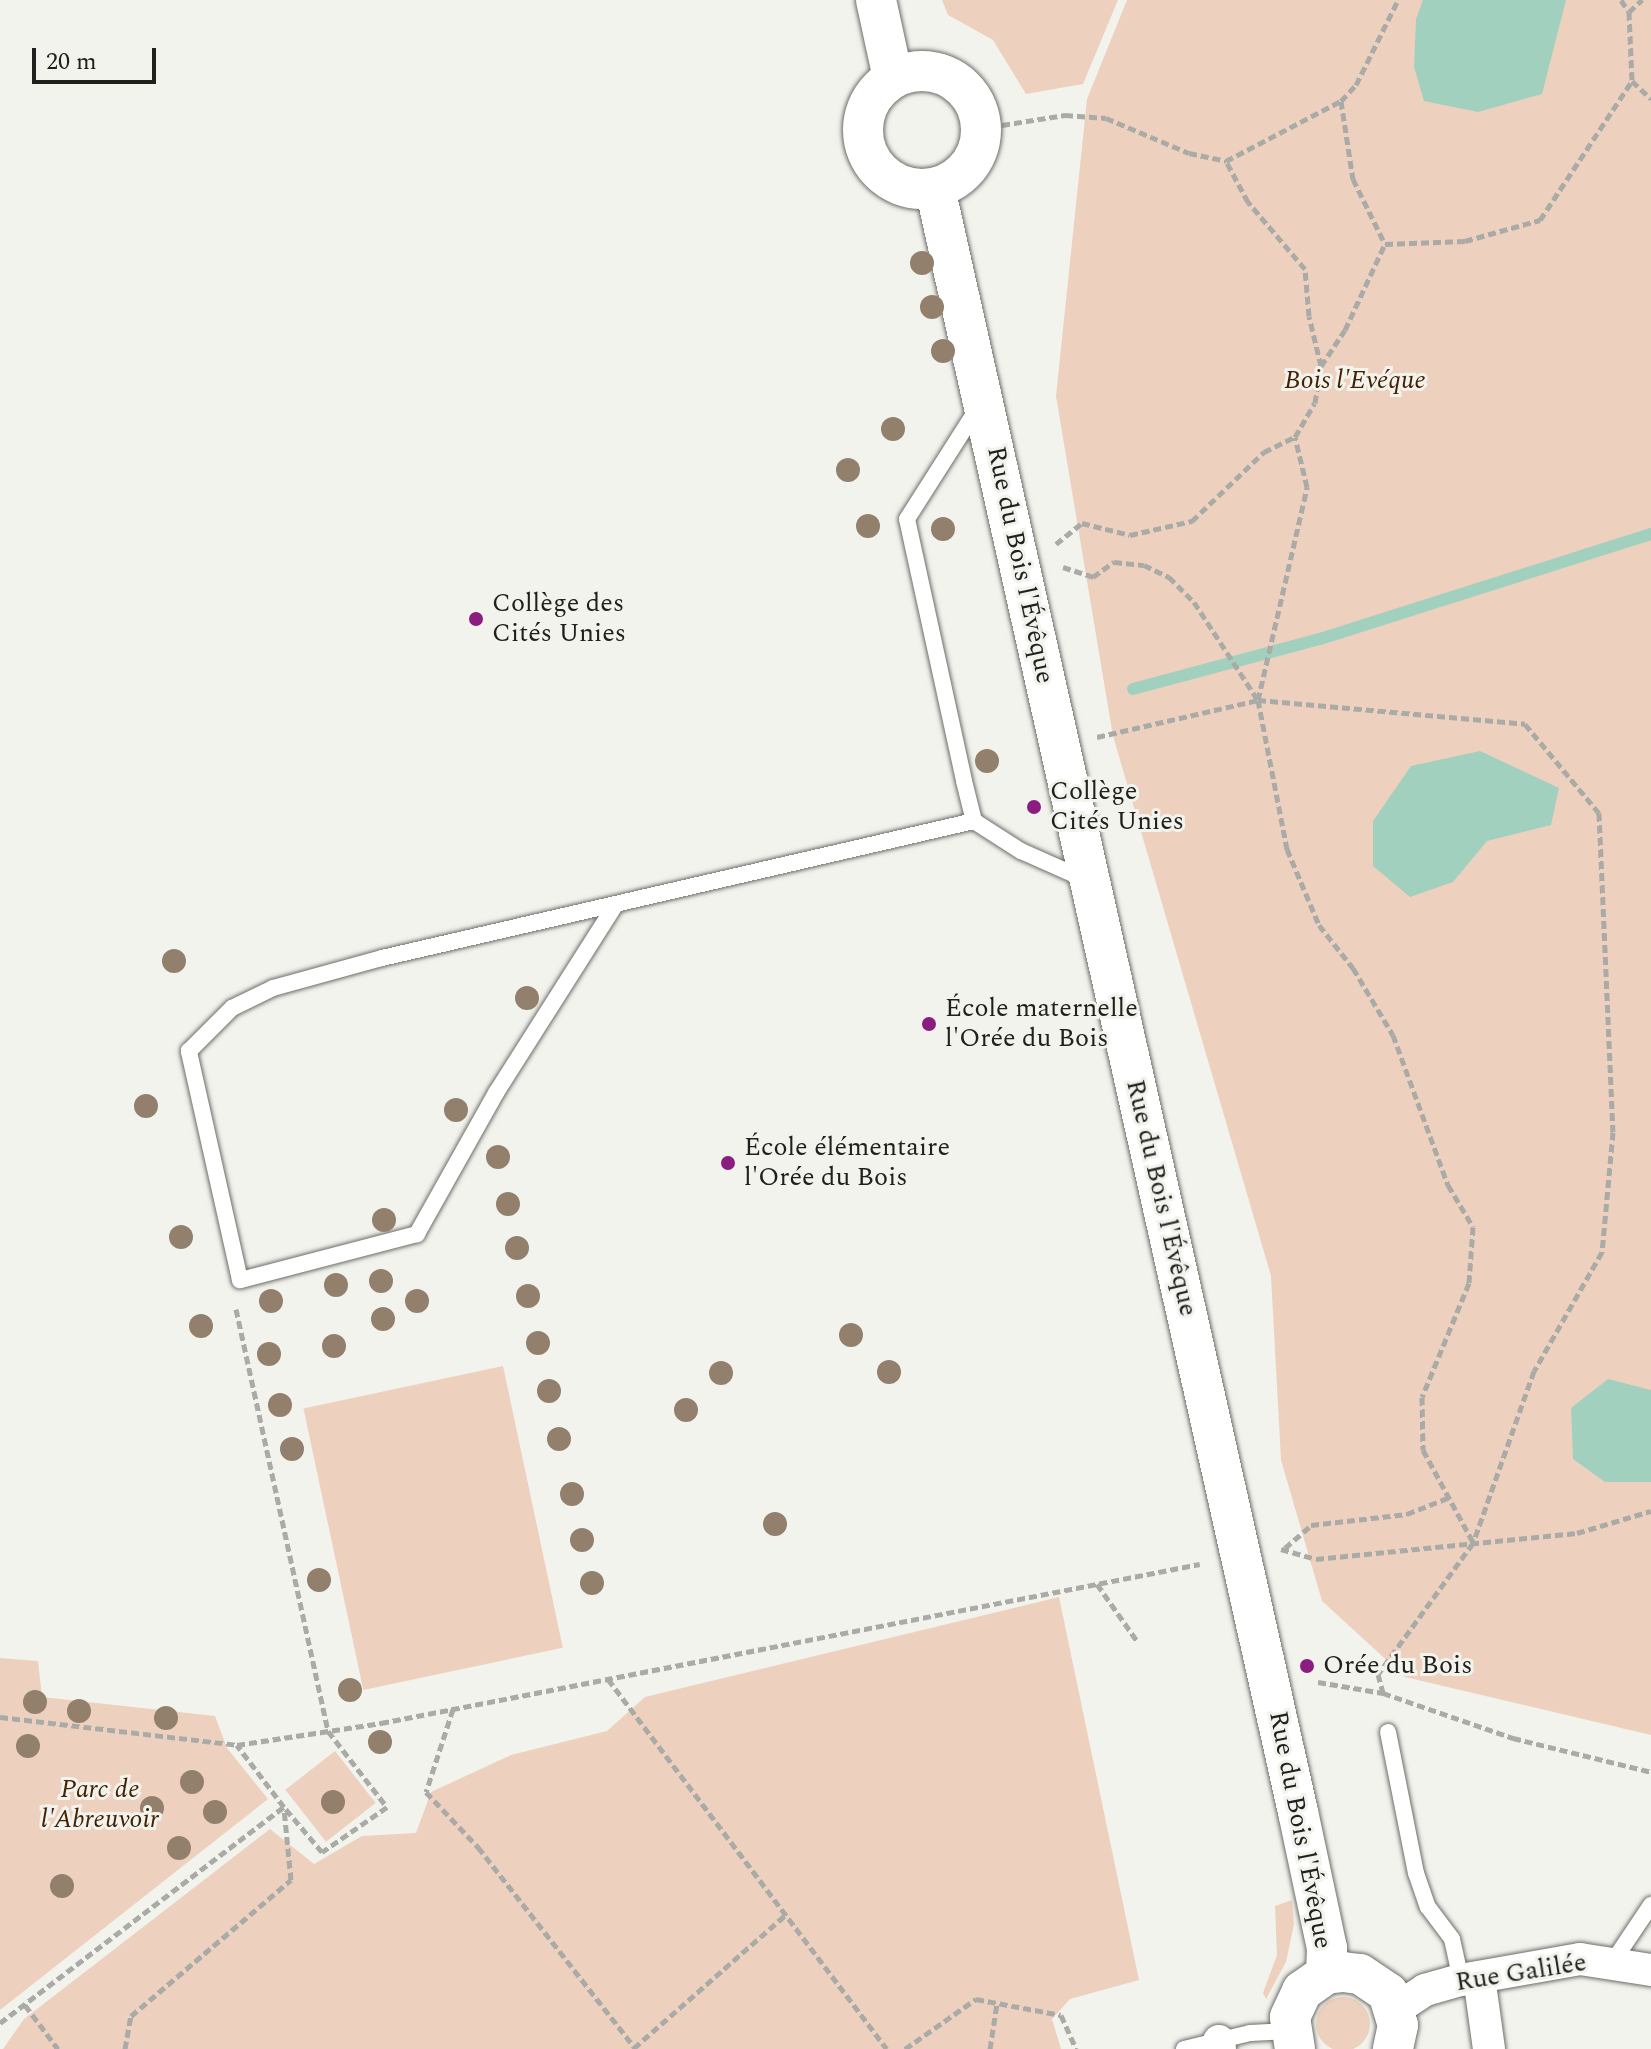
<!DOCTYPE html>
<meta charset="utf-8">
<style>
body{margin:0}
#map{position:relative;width:1651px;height:2049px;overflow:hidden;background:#f2f3ed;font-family:Spectral,serif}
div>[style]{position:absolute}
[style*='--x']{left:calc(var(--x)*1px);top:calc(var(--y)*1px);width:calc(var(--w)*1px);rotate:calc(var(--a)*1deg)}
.green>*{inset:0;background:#edd1be;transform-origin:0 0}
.round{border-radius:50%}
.water>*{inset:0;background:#a2d0bf}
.stream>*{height:12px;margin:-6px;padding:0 6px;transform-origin:6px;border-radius:6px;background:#a2d0bf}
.path>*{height:5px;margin-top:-2.5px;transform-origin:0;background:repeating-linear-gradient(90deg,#aaaaa6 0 8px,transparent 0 12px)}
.roads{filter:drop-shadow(0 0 2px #6d6e69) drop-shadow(0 0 2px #6d6e69)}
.service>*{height:16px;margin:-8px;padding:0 8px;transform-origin:8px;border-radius:8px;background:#fff}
.minor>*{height:32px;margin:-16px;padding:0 16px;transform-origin:16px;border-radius:16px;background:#fff}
.tertiary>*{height:40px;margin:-20px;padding:0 20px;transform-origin:20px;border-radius:20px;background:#fff}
.tertiary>.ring{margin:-20px;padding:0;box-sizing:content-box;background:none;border:40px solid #fff;border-radius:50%}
.trees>*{width:24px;height:24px;margin:-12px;border-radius:50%;background:#92806c}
.dots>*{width:22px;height:22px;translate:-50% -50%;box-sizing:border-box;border:4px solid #f2f3ed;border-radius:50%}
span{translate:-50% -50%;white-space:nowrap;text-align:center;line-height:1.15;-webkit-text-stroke:6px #f2f3ed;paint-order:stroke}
.park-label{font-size:26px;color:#442102;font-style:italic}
.street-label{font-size:26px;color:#20201e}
.poi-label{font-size:26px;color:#20201e}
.left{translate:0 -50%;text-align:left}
.scale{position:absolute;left:32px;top:48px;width:124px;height:36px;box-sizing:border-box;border:4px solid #20201e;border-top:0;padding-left:10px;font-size:24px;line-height:28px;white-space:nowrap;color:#20201e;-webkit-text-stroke:6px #f2f3ed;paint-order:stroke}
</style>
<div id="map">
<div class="green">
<i style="clip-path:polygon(942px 0,1118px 0,1083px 84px,1026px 94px,993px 40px,948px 15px)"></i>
<i style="clip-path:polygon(1127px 0,1651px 0,1651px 1735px,1405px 1677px,1322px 1601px,1281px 1460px,1271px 1276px,1113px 736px,1056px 396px,1087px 99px)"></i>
<i style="left:503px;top:1366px;width:288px;height:204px;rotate:78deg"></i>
<i style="clip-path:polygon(1059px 1597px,1139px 1980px,1070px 1999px,1052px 2019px,1061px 2049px,3px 2049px,24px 2019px,270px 1829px,314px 1864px,362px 1836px,416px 1833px,431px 1792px,511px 1755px,607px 1731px,645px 1697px)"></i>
<i style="clip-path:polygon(0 1658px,38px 1661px,42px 1697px,215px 1716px,227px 1748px,268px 1799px,0 2010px)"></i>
<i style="left:335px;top:1751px;width:66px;height:63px;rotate:52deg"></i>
<i style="clip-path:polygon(1292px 1900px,1294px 1924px,1286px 1962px,1266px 1999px,1263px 1993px,1277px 1955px,1275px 1906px)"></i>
<i class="round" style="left:1316px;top:1997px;width:54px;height:54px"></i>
</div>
<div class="water">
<i style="clip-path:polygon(1423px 0,1566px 0,1542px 94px,1478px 112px,1424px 101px,1414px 67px,1416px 19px)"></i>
<i style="clip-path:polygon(1480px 751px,1559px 788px,1551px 825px,1487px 841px,1453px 882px,1410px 897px,1373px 866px,1373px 821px,1411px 766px)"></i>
<i style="clip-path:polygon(1608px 1379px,1651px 1390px,1651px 1482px,1605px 1482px,1573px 1459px,1571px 1408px)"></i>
</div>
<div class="stream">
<i style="--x:1133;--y:689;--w:194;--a:-15"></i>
<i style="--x:1320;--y:639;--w:347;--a:-17.6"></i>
</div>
<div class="path">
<i style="--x:1621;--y:0;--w:14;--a:56"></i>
<i style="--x:1629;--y:12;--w:69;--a:87.5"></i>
<i style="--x:1629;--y:12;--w:18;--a:-43"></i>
<i style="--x:1341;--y:101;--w:22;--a:-47"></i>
<i style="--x:1356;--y:85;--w:95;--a:-63.7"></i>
<i style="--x:1002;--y:125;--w:64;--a:-9"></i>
<i style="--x:1065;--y:115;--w:41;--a:4.2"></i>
<i style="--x:1106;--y:118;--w:90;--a:22.9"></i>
<i style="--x:1189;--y:153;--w:38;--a:12"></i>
<i style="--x:1226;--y:161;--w:130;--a:-27.6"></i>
<i style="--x:1341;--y:101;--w:79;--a:81.3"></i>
<i style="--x:1353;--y:179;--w:72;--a:63.8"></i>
<i style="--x:1385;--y:244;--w:80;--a:-2.1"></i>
<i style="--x:1465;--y:241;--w:78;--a:-15.6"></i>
<i style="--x:1540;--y:220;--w:167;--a:-56.5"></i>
<i style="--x:1632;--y:81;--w:26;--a:43"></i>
<i style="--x:1321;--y:366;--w:43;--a:-56.3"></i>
<i style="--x:1345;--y:330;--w:95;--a:-65.1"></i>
<i style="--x:1056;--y:544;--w:33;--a:-39"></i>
<i style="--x:1082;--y:523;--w:49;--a:14"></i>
<i style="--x:1130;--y:535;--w:64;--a:-12.7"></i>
<i style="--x:1192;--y:521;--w:100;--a:-43.8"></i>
<i style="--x:1264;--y:452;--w:34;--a:-26"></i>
<i style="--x:1295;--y:437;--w:39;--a:-60"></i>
<i style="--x:1315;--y:403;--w:37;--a:-81"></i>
<i style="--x:1321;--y:366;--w:51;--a:-103.5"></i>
<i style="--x:1309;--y:316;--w:47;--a:-94.9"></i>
<i style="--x:1305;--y:269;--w:88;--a:-130.4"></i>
<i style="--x:1248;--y:202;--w:47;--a:-118.2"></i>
<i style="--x:1063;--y:567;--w:32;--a:18"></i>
<i style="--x:1093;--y:577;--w:26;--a:-36"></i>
<i style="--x:1114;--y:562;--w:30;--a:6"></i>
<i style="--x:1144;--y:565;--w:28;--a:26"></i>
<i style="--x:1169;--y:577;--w:35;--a:45"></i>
<i style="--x:1194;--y:602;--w:117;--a:56.9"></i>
<i style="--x:1258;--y:700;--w:152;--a:79"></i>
<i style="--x:1287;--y:849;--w:82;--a:67.2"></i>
<i style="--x:1319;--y:925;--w:55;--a:51.7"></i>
<i style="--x:1353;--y:968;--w:78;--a:59.2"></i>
<i style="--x:1393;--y:1035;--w:160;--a:69.9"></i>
<i style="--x:1448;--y:1185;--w:49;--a:59.2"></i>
<i style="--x:1473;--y:1227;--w:56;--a:94.1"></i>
<i style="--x:1469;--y:1283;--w:123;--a:112.4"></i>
<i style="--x:1422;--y:1397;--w:53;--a:88.9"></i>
<i style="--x:1423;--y:1450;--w:105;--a:61.5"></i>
<i style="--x:1258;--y:700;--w:219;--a:-77"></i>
<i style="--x:1307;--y:487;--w:51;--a:-103.5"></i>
<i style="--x:1097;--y:737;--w:165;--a:-12.9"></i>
<i style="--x:1258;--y:700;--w:268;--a:5.1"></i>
<i style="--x:1525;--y:724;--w:116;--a:50.3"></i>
<i style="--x:1599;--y:813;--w:319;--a:87.5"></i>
<i style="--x:1613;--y:1132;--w:121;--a:95.2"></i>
<i style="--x:1602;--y:1252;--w:137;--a:119.7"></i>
<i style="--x:1534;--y:1371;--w:182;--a:109.5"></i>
<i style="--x:1473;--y:1543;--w:162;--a:125.9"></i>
<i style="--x:1378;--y:1674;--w:20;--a:75"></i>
<i style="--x:236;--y:1309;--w:432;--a:77.7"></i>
<i style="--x:328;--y:1731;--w:96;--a:52.2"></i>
<i style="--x:387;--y:1807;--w:79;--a:145.3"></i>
<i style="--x:322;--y:1852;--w:59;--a:-130.2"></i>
<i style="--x:1285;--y:1548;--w:35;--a:-41"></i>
<i style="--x:1311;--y:1525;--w:97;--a:-6.5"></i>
<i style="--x:1407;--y:1514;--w:46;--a:-21.6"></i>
<i style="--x:1281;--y:1549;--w:36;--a:16"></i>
<i style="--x:1316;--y:1559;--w:262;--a:-5.7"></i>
<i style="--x:1577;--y:1533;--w:77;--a:-16.6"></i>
<i style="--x:1097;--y:1584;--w:70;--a:54.9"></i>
<i style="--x:608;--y:1679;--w:463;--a:53"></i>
<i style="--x:1318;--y:1682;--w:66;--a:9.6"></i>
<i style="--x:1383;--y:1693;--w:138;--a:19.1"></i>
<i style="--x:1513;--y:1738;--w:142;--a:13.8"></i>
<i style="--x:453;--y:1709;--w:87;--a:108"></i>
<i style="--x:426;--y:1792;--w:76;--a:46.6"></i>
<i style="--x:478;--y:1847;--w:256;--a:52"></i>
<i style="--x:0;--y:1717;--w:239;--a:6.7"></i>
<i style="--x:237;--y:1745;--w:146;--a:-8.7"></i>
<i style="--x:381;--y:1723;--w:834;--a:-10.99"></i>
<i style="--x:25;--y:2005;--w:55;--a:53.1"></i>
<i style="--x:0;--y:2023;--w:357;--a:-37.3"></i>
<i style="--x:284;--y:1807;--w:78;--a:-127.2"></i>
<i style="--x:634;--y:2048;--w:200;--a:-41.3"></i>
<i style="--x:125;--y:2049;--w:34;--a:-80"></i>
<i style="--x:131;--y:2016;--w:210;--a:-40.4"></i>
<i style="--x:291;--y:1880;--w:71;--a:-95.6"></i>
<i style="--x:905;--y:2049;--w:87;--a:-35.2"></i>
<i style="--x:976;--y:1999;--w:86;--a:10.7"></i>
<i style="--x:1061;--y:2015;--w:37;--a:66"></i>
<i style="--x:990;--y:2049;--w:47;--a:-81.3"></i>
</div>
<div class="roads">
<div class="service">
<i style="--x:979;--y:406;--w:134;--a:122.5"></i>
<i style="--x:907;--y:519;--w:268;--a:77.7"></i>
<i style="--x:964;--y:781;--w:41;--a:76"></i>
<i style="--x:974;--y:821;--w:56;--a:32.6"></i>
<i style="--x:1021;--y:851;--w:69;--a:24"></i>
<i style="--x:614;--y:907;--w:220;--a:122.4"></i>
<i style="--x:496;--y:1093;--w:162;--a:119.3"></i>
<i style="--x:417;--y:1234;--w:183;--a:165.4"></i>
<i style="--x:240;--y:1280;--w:235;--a:-102.6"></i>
<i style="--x:189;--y:1051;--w:61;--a:-45"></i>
<i style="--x:232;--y:1008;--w:46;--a:-26"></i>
<i style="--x:273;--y:988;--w:113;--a:-15.4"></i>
<i style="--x:382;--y:958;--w:608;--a:-13.03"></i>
<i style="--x:1388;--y:1732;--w:144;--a:78.8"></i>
<i style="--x:1416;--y:1873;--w:36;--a:71"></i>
<i style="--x:1428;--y:1907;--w:40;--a:53"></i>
<i style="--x:1452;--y:1939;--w:42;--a:77.6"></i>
<i style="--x:1612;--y:1963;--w:70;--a:-56.1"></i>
<i style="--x:1184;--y:2049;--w:68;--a:-13.6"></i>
<i style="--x:1250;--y:2033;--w:39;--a:-3"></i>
</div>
<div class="minor">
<i style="--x:1479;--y:1977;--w:73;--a:82.1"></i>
<i style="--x:1396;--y:2009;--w:35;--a:-33"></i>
<i style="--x:1425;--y:1990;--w:37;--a:-16"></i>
<i style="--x:1461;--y:1980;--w:121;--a:-10"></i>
<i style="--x:1580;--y:1959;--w:72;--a:8.8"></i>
<i style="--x:1219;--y:2041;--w:8;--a:83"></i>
</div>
<div class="tertiary">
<i style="--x:876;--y:0;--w:80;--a:77.7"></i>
<i class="ring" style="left:863px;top:71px;width:78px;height:78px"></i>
<i style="--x:935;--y:188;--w:1664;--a:77.4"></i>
<i style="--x:1298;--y:1812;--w:139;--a:78"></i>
<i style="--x:1327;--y:1948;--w:26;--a:92"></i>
<i style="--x:1295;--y:2049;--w:32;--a:-99"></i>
<i style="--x:1290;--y:2017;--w:29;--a:-65"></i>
<i style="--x:1302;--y:1991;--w:29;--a:-35"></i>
<i style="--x:1326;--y:1974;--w:17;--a:-7"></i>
<i style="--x:1343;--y:1972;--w:17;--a:7"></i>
<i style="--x:1360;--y:1974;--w:34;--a:34"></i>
<i style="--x:1388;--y:1993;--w:34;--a:73"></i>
<i style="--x:1398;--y:2025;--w:25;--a:102"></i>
</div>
</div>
<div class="trees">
<i style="left:922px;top:263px"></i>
<i style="left:932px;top:307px"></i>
<i style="left:943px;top:351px"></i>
<i style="left:893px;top:429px"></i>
<i style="left:848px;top:470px"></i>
<i style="left:868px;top:526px"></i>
<i style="left:943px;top:529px"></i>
<i style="left:987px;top:761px"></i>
<i style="left:174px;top:961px"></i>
<i style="left:527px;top:998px"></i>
<i style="left:146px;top:1106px"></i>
<i style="left:456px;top:1110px"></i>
<i style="left:498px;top:1157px"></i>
<i style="left:508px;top:1204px"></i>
<i style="left:384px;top:1220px"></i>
<i style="left:181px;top:1237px"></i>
<i style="left:517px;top:1248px"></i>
<i style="left:381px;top:1281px"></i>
<i style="left:336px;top:1285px"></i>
<i style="left:528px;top:1296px"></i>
<i style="left:271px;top:1301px"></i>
<i style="left:417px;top:1301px"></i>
<i style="left:383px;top:1319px"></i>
<i style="left:201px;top:1326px"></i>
<i style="left:851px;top:1335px"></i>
<i style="left:538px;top:1343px"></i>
<i style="left:334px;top:1346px"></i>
<i style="left:269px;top:1354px"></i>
<i style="left:889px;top:1372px"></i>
<i style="left:721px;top:1373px"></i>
<i style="left:549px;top:1391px"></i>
<i style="left:280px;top:1405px"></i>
<i style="left:686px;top:1410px"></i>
<i style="left:559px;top:1439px"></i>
<i style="left:292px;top:1449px"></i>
<i style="left:572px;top:1494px"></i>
<i style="left:775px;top:1524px"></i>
<i style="left:582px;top:1540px"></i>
<i style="left:319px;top:1580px"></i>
<i style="left:592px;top:1583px"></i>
<i style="left:350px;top:1690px"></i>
<i style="left:35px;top:1702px"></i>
<i style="left:79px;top:1711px"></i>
<i style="left:166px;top:1718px"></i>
<i style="left:380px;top:1742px"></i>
<i style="left:28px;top:1746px"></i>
<i style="left:192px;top:1782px"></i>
<i style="left:333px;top:1802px"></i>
<i style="left:152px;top:1808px"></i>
<i style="left:215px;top:1812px"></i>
<i style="left:179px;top:1848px"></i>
<i style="left:62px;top:1886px"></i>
</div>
<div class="dots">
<i style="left:476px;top:619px;background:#8b1c80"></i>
<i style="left:1034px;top:807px;background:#8b1c80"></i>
<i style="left:929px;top:1024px;background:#8b1c80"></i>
<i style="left:728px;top:1163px;background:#8b1c80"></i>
<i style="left:1307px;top:1666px;background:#8b1c80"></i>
</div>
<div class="park-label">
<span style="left:1355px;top:381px">Bois l'Evéque</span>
<span style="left:100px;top:1805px">Parc de<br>l'Abreuvoir</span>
</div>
<div class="street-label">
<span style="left:1020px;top:565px;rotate:78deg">Rue du Bois l'Évêque</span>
<span style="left:1161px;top:1198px;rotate:77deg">Rue du Bois l'Évêque</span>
<span style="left:1300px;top:1830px;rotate:79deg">Rue du Bois l'Évêque</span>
<span style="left:1521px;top:1973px;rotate:-9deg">Rue Galilée</span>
</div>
<div class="poi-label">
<span class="left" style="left:492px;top:619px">Collège des<br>Cités Unies</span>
<span class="left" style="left:1050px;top:807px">Collège<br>Cités Unies</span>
<span class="left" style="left:945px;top:1024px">École maternelle<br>l'Orée du Bois</span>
<span class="left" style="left:744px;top:1163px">École élémentaire<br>l'Orée du Bois</span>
<span class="left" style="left:1323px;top:1666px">Orée du Bois</span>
</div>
<div class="scale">20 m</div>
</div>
